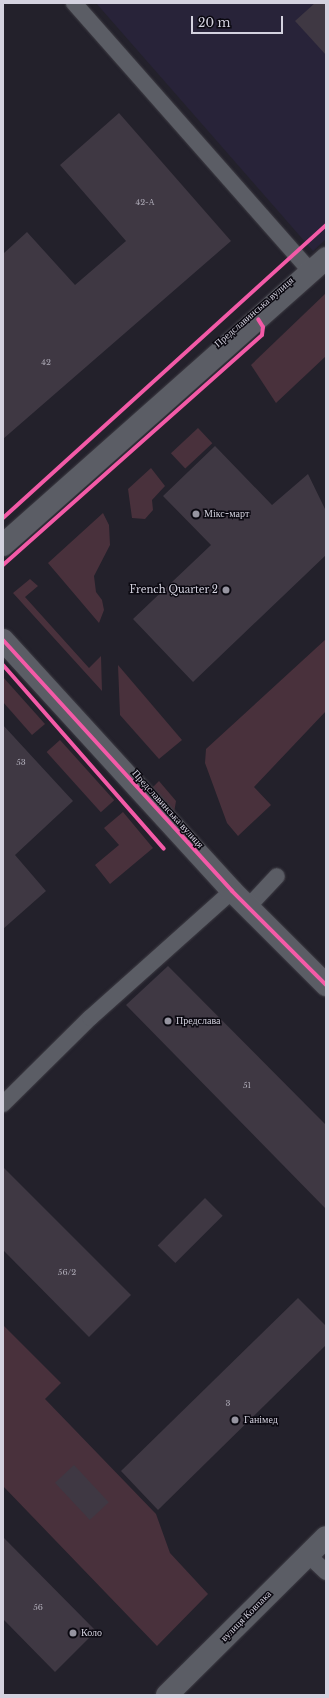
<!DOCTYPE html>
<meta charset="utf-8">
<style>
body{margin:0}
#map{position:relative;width:329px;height:1698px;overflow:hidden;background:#23212b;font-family:"Libre Baskerville",serif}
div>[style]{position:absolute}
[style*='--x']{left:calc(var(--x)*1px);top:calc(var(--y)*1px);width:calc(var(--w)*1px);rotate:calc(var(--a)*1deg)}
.built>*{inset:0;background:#282339}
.green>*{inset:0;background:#49313c;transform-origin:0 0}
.building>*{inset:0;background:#3f3843;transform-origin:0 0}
.roads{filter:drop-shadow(0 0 1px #3d3b43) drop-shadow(0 0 1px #3d3b43)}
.lane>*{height:16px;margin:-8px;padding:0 8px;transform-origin:8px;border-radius:8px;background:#5b5d65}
.street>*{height:22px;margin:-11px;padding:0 11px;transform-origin:11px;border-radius:11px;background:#5b5d65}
.cycleway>*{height:4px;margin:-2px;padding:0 2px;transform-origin:2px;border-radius:2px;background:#f35aa7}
.dots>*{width:11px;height:11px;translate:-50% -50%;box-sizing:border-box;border:2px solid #0a0810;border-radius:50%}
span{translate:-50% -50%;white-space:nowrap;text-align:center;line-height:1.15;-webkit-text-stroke:3px #0a0810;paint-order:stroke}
.number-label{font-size:8px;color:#afacb8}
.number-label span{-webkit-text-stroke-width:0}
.street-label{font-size:10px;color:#d4d2df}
.poi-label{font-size:10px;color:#d4d2df}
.left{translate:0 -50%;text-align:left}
.right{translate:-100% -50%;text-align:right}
.frame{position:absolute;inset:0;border:4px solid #d4d2df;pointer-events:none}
.scale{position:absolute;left:191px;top:16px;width:92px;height:18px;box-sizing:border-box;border:2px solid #d4d2df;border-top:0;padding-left:5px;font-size:12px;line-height:14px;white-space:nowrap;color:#d4d2df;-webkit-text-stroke:3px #0a0810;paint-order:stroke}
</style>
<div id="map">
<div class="built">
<i style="clip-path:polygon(96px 3px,326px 3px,326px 239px,313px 251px)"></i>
</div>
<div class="green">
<i style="clip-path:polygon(326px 293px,326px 356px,276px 403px,251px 365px)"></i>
<i style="left:198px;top:428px;width:21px;height:37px;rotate:47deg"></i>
<i style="clip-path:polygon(151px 468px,165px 486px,152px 500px,153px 510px,145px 519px,132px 518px,128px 489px)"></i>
<i style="clip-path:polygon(103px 513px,109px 525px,110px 545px,94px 576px,96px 592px,102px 600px,104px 610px,99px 623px,48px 563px)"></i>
<i style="clip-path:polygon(30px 579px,38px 586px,25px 597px,89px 668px,101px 656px,102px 691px,13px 593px)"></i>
<i style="clip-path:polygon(326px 639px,326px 711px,254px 787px,271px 805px,238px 836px,227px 823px,205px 763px,206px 749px)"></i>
<i style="clip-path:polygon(118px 665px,182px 740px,159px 759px,120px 715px)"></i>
<i style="clip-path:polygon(3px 677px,45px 724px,32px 735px,3px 702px)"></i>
<i style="left:60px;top:740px;width:81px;height:18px;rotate:48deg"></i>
<i style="clip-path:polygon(159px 781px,176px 801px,172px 825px,145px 795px)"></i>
<i style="clip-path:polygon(123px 812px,153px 848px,110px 884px,95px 865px,119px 845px,104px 828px)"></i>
<i style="clip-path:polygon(3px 1325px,61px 1383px,45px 1399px,156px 1514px,170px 1553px,208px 1594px,157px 1646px,3px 1486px)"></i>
</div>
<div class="building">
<i style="clip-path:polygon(315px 3px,326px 3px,326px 55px,295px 21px)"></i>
<i style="clip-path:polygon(119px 113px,231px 241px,3px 439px,3px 254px,27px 232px,75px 285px,126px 241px,60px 165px)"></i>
<i style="clip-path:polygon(215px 446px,272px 505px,308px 474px,326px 511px,326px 555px,193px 682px,133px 619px,211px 545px,163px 496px)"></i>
<i style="clip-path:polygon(3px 725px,73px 801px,15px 855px,46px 891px,3px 929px)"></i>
<i style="clip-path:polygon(168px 966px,326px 1125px,326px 1209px,126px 1005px)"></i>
<i style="clip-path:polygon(3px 1167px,131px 1295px,89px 1337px,3px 1250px)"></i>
<i style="left:205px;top:1198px;width:25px;height:67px;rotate:45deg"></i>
<i style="clip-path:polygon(298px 1298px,326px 1326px,326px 1345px,158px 1510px,121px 1471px)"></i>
<i style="left:74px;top:1465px;width:51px;height:26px;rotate:47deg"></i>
<i style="clip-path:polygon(3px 1537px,96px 1631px,55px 1672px,3px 1619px)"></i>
</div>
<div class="roads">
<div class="lane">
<i style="--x:74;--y:3;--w:359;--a:48.6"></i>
<i style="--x:248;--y:907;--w:42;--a:-46.9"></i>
<i style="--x:3;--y:1104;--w:122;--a:-44.7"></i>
<i style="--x:90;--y:1018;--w:191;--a:-41.8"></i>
<i style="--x:308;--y:1555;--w:25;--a:43"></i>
</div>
<div class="street">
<i style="--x:3;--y:545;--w:432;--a:-41.6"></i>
<i style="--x:3;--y:640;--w:340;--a:47.6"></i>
<i style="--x:232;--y:891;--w:133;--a:45"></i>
<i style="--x:167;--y:1695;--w:224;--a:-44.8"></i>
</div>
</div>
<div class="cycleway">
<i style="--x:3;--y:518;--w:436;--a:-42.2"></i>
<i style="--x:3;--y:565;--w:346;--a:-41.6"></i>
<i style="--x:262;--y:335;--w:8;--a:-83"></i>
<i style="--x:263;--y:327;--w:9;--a:-122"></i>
<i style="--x:3;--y:640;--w:340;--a:47.6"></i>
<i style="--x:232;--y:891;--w:133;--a:45"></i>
<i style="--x:3;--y:665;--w:244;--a:48.8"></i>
</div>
<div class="dots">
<i style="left:196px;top:514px;background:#9694a0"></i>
<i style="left:226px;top:590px;background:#9694a0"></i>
<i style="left:168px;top:1021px;background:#9694a0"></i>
<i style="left:235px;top:1420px;background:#9694a0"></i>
<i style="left:73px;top:1633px;background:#9694a0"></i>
</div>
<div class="number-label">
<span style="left:145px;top:203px">42-А</span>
<span style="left:46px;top:363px">42</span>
<span style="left:21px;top:763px">53</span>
<span style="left:247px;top:1086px">51</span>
<span style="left:67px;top:1273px">56/2</span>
<span style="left:228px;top:1404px">3</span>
<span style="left:38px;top:1608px">56</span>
</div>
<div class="street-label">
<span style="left:254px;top:312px;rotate:-41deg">Предславинська вулиця</span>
<span style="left:168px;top:809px;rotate:48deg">Предславинська вулиця</span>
<span style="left:246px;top:1616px;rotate:-45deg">вулиця Ковпака</span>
</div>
<div class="poi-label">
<span class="left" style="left:204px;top:514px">Мікс-март</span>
<span class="right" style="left:218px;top:590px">French Quarter 2</span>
<span class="left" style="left:176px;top:1021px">Предслава</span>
<span class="left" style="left:244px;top:1420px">Ганімед</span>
<span class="left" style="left:81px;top:1633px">Коло</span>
</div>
<div class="frame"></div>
<div class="scale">20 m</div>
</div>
